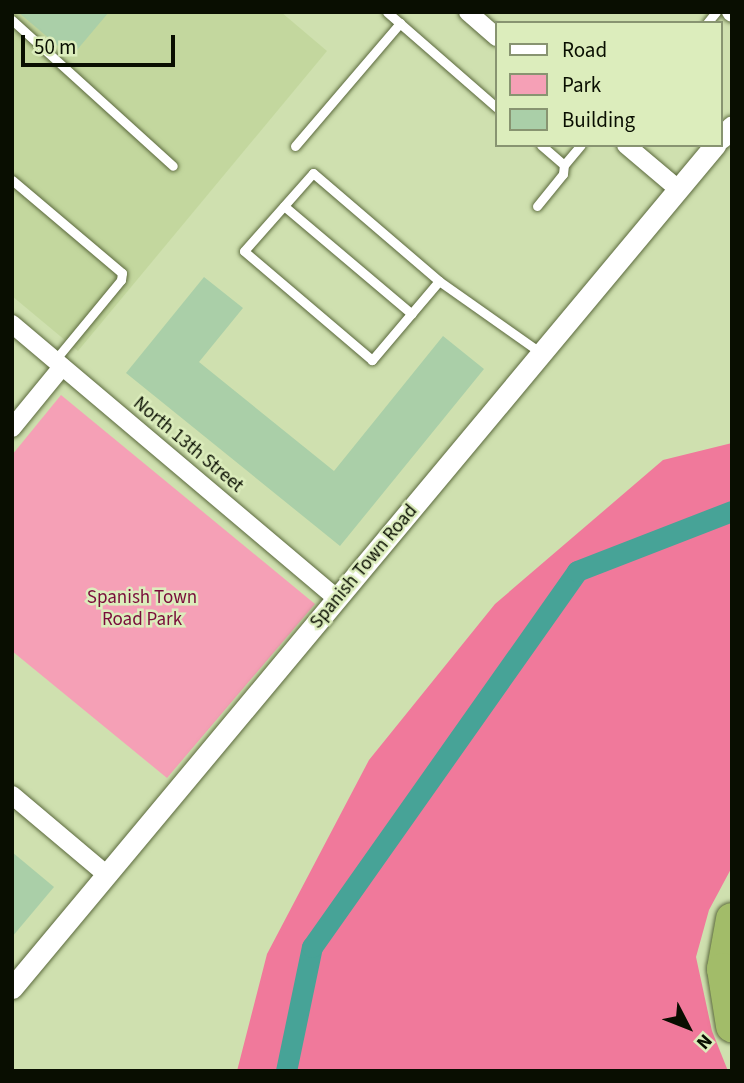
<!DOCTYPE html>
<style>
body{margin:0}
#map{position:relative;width:744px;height:1083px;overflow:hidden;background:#cfe0af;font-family:"Source Sans 3",sans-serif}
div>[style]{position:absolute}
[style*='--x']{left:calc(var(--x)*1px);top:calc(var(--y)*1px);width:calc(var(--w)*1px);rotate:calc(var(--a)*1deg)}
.built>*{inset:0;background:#c3d79e}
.green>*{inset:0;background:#f5a0b6}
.forest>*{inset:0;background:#f0799b}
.canal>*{height:21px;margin:-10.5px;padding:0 10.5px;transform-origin:10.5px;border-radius:10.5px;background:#47a397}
.building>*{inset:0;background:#aacfa8}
.roads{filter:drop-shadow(0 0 2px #5b693d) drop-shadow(0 0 2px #5b693d)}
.service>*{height:9px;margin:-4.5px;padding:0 4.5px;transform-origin:4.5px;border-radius:4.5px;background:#fff}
.minor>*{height:18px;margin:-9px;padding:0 9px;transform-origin:9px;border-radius:9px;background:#fff}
.tertiary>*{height:21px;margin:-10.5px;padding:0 10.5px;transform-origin:10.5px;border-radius:10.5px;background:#fff}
.motorway>*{height:32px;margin:-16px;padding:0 16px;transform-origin:16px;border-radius:16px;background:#a2bc69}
span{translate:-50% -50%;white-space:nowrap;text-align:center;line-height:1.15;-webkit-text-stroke:5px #dcedbc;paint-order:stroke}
.street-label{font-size:19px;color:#090e01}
.park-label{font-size:19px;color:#790c3a}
.frame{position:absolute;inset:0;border:14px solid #090e01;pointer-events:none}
.legend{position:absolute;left:495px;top:21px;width:228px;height:126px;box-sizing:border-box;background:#dcedbc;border:2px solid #889471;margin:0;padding:9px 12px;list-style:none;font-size:21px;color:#090e01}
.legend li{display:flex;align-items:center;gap:14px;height:35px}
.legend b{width:35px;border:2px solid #889471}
.north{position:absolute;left:653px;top:992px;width:70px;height:70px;-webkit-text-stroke:5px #dcedbc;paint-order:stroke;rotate:132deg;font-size:19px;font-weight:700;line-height:28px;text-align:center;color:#090e01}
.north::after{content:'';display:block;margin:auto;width:24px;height:32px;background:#090e01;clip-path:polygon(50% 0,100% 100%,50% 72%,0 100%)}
.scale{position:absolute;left:21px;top:35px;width:154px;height:32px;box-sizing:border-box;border:4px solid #090e01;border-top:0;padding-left:9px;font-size:21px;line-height:24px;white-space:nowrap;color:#090e01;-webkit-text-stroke:5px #dcedbc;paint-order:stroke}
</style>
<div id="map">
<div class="built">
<i style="clip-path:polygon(12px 12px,281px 12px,327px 51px,78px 351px,12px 296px)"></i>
</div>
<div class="green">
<i style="clip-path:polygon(61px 395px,315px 604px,167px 778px,12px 651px,12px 455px)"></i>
</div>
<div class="forest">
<i style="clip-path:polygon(732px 443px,732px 867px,709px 910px,696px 957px,712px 1031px,728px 1071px,237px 1071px,267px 954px,369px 760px,495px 604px,663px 460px)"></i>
</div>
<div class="canal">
<i style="--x:286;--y:1071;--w:127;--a:-78.2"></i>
<i style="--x:312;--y:947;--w:460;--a:-54.8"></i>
<i style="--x:577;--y:571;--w:166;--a:-21.2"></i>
</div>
<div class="building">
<i style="clip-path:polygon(18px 12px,109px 12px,71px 57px)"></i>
<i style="clip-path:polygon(204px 277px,243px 308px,199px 362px,334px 471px,443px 336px,484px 369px,340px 546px,126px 373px)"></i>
<i style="clip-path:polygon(12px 852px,54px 887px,12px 937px)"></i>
</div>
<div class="roads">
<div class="service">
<i style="--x:387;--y:12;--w:146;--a:41.1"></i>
<i style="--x:12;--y:20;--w:217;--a:42.2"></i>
<i style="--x:707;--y:23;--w:14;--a:-51"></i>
<i style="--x:541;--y:145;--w:30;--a:41"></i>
<i style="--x:564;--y:165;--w:26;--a:-50"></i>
<i style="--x:295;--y:146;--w:162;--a:-49.5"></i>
<i style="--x:12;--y:180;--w:144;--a:40.2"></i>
<i style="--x:122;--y:273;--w:7;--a:98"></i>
<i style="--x:121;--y:280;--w:104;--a:129.5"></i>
<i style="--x:284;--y:206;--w:167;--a:40.2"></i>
<i style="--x:537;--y:206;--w:41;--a:-50.9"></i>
<i style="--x:563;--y:174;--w:9;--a:-84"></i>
<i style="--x:439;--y:281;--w:104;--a:130.3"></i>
<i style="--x:372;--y:360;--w:168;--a:-139.6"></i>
<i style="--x:244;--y:251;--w:104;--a:-48.5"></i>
<i style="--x:313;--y:173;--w:166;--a:40.6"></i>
<i style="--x:439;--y:281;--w:125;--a:35.2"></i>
</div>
<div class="minor">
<i style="--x:468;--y:12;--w:38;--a:41"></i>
<i style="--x:731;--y:12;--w:1;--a:45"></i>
<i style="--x:626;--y:145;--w:68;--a:40.2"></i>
<i style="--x:12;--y:324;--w:426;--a:40.2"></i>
<i style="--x:12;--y:428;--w:79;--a:-50.7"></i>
<i style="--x:12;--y:795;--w:124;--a:40.1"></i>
</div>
<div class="tertiary">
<i style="--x:721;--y:138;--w:16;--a:-47"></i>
<i style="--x:12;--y:988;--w:1098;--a:-50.17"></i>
</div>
<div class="motorway">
<i style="--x:732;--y:919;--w:51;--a:100.2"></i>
<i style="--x:723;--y:969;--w:58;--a:81"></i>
</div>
</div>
<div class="street-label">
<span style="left:188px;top:445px;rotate:40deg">North 13th Street</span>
<span style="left:364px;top:567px;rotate:-50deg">Spanish Town Road</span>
</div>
<div class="park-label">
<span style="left:142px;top:609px">Spanish Town<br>Road Park</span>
</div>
<div class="frame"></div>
<ul class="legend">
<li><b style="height:9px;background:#fff"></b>Road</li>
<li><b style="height:19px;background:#f5a0b6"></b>Park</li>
<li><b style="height:19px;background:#aacfa8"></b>Building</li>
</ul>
<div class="north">N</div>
<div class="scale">50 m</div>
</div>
